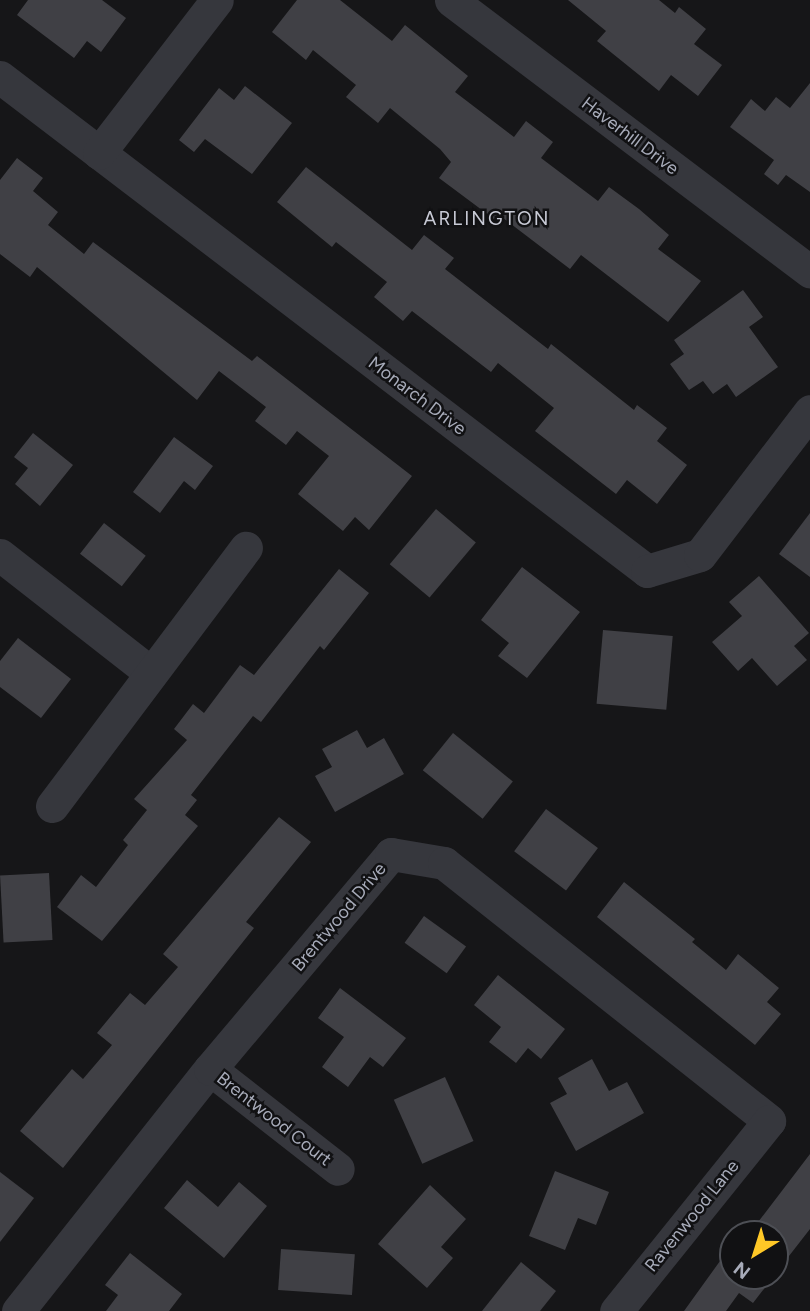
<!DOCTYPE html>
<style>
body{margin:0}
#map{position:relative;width:810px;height:1311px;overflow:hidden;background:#161618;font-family:Figtree,sans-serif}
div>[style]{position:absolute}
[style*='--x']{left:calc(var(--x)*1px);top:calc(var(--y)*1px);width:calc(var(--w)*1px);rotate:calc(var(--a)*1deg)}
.building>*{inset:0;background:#404045;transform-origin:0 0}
.minor>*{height:33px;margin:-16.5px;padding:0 16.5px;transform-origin:16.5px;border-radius:16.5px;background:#36373d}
span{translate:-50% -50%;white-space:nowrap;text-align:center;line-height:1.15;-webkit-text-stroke:5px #111113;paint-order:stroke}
.street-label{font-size:18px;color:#a7abb9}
.neighbourhood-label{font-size:19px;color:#c8cad5;letter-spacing:2px}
.north{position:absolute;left:719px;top:1220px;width:70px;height:70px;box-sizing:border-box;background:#111113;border:2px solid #4d4f55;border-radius:50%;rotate:218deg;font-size:19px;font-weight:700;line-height:28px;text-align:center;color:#a7abb9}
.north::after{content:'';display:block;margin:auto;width:24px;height:32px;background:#ffc827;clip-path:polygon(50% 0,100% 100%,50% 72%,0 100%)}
</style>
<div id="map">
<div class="building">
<i style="clip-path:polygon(28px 0,102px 0,126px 18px,101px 52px,87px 41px,74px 58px,17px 15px)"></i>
<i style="clip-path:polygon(297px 0,340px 0,392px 41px,405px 25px,468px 76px,455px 92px,514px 137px,526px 121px,553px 142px,541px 158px,598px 201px,609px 187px,639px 209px,669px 235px,658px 249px,701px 281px,668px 322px,581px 255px,570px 269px,498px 214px,494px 219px,439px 178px,451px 162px,440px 149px,390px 108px,378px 123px,346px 97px,356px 85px,313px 50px,306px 60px,272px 32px)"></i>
<i style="clip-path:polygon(568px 0,659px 0,675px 13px,679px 7px,706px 29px,694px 44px,722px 65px,698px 96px,671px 75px,659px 91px,597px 41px,606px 31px)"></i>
<i style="clip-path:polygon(810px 83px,810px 192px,786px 175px,778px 185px,764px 174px,774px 160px,730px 127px,751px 99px,765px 111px,776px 97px,790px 108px)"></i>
<i style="clip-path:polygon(245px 86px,292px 123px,252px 174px,205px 139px,194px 152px,179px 140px,219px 88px,234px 100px)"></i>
<i style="clip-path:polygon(17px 158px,43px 178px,33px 191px,58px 212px,48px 225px,84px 254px,93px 242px,252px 361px,257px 356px,412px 476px,369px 530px,355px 517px,343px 531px,298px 494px,329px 456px,297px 431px,286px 445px,255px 421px,266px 407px,219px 371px,197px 400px,37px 267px,30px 277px,0 254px,0 180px)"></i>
<i style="clip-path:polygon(306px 167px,412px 250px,424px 235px,454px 258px,445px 269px,548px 349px,551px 344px,634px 410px,637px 405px,667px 428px,657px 441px,687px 465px,657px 504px,627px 480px,616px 494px,535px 431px,554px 408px,498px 363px,491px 372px,412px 311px,403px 321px,374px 297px,387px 282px,336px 242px,332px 247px,277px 202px)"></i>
<i style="clip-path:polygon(743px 290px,763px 317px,749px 327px,778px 367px,736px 397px,727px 384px,713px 394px,703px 381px,689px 390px,670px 364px,684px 354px,674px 340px)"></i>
<i style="clip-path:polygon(33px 433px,73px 465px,40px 506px,15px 484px,28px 468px,14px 457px)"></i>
<i style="clip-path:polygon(174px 437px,213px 466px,195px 490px,184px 481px,160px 513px,133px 492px)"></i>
<i style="left:436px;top:509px;width:52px;height:72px;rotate:40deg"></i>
<i style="clip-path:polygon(810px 513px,810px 577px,779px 554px)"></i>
<i style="left:104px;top:523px;width:53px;height:39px;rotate:38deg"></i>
<i style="clip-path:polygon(522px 567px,580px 612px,527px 678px,498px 656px,509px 643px,481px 620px)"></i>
<i style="clip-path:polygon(339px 569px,369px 593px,324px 650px,320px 646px,261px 722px,253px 716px,191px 795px,197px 800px,185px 815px,198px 826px,102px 941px,57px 907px,81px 875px,96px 887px,128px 845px,123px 840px,147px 810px,134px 799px,187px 740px,174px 729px,193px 704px,204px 713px,240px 665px,254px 675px)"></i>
<i style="clip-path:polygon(759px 576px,809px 633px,794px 646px,807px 660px,777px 686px,752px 658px,738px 671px,712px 642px,742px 616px,729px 602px)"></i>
<i style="left:603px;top:630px;width:70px;height:74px;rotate:5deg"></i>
<i style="clip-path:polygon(18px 638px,71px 679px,41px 718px,0 687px,0 661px)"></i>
<i style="clip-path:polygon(357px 730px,367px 748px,384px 738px,404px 774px,335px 812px,315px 776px,332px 767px,322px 749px)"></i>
<i style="left:453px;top:733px;width:77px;height:48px;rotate:39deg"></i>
<i style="left:546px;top:809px;width:65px;height:53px;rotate:37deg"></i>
<i style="clip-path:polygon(279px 817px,311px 842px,246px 922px,254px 928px,63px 1168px,20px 1131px,72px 1069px,83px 1079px,112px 1045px,97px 1033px,130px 993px,145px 1005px,178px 967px,163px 954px)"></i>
<i style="left:49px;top:873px;width:67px;height:49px;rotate:87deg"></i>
<i style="clip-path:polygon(624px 882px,695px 939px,692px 942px,726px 970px,738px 954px,779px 988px,767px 1002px,781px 1014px,755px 1045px,597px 917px)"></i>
<i style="left:424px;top:916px;width:52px;height:33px;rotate:36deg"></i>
<i style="clip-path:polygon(498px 975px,565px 1029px,541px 1059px,528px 1048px,516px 1063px,489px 1042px,501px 1027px,474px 1005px)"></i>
<i style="clip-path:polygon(340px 988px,406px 1038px,383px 1067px,370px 1057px,348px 1087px,322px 1067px,344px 1037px,318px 1018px)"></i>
<i style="clip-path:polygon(592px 1059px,609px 1091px,627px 1082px,644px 1113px,576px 1151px,550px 1103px,567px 1094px,558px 1078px)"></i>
<i style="left:445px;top:1077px;width:70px;height:56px;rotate:66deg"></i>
<i style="clip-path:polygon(810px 1154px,810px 1229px,775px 1274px,775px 1234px,749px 1234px)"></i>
<i style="clip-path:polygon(555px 1171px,609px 1192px,596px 1225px,578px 1218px,565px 1250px,529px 1236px)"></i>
<i style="clip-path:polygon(0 1172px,34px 1198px,0 1242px)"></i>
<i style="clip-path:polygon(187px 1180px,218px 1207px,239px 1182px,267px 1206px,224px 1258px,164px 1208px)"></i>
<i style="clip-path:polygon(430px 1185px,466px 1219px,441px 1247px,453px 1258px,427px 1288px,378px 1244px)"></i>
<i style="clip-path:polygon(733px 1243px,733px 1276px,774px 1276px,753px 1303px,739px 1293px,726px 1311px,684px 1311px)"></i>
<i style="left:281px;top:1249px;width:74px;height:41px;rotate:4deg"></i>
<i style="clip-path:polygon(130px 1253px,182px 1294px,169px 1311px,106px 1311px,118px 1295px,105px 1285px)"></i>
<i style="clip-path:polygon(521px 1262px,556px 1291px,540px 1311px,482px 1311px)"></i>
</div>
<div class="minor">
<i style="--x:451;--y:0;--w:450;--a:37.1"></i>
<i style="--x:0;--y:77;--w:814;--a:37.36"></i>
<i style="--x:647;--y:571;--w:55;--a:-16.8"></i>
<i style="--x:700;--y:555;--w:181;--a:-52.6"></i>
<i style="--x:99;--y:153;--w:193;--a:-52.4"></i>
<i style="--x:0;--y:555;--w:192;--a:38"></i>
<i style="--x:52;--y:806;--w:323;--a:-53.1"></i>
<i style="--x:210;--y:1069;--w:162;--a:38"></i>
<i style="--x:18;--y:1311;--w:309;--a:-51.6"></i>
<i style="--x:210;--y:1069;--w:281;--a:-49.9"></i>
<i style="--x:391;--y:854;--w:54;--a:9.6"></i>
<i style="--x:444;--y:863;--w:415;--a:38.4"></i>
<i style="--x:769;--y:1121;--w:244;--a:128.8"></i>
</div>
<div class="street-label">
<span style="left:630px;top:136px;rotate:37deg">Haverhill Drive</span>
<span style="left:417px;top:396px;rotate:37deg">Monarch Drive</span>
<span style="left:339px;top:917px;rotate:-50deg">Brentwood Drive</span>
<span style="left:274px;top:1119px;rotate:38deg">Brentwood Court</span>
<span style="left:692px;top:1216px;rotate:-51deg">Ravenwood Lane</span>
</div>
<div class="neighbourhood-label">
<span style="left:487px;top:219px">ARLINGTON</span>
</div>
<div class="north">N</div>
</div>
